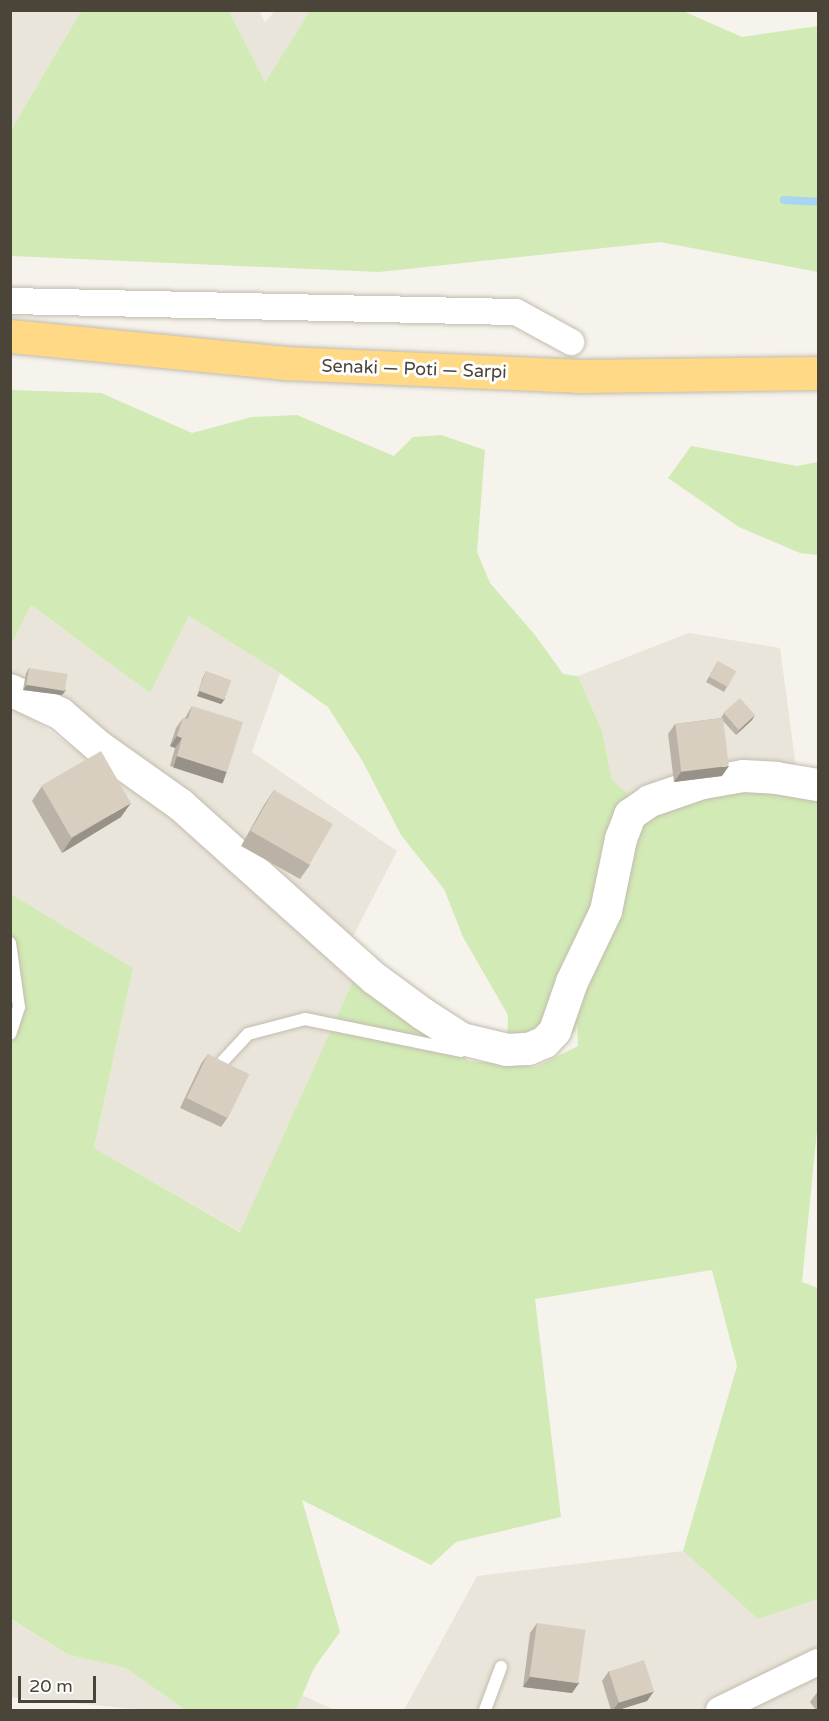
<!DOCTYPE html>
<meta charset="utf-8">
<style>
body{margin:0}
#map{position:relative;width:829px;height:1721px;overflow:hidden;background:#f6f3ec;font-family:"Varela Round",sans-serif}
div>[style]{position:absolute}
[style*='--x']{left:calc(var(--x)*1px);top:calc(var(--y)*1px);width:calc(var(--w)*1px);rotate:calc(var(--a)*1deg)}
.residential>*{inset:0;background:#eae5da}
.green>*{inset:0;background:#d2eab5}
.stream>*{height:8px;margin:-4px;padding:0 4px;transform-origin:4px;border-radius:4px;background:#a9d4f2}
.roads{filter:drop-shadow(0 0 2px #c2bbae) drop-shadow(0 0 2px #c2bbae)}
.service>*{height:12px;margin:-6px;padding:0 6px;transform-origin:6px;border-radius:6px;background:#fff}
.minor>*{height:26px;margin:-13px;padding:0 13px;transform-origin:13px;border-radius:13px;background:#fff}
.tertiary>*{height:32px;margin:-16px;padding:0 16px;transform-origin:16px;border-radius:16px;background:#fff}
.trunk>*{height:33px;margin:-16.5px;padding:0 16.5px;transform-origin:16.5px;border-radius:16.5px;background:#ffd985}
.wall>*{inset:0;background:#bab2a6}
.shaded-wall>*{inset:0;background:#979187;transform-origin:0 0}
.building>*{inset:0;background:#d8cfc1;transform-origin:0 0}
span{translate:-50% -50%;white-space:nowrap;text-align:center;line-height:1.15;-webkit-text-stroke:6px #fff;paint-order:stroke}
.street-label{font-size:18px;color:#4b4439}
.frame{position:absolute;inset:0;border:12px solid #4b4439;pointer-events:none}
.scale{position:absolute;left:18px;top:1676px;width:78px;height:27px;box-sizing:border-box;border:3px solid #4b4439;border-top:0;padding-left:8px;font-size:18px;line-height:21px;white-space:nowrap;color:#4b4439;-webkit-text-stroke:4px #fff;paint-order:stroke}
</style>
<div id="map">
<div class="residential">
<i style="clip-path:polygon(11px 11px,81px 11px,11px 130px)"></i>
<i style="clip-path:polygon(229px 11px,259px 11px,265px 22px,275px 11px,310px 11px,265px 82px)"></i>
<i style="clip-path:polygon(31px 605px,150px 693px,189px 616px,280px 673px,252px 752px,397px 851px,347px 948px,11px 692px,10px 644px)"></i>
<i style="clip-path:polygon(689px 633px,780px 648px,799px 790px,648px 812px,612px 780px,602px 731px,578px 676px)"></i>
<i style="clip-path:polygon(11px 708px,28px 716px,156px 805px,353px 981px,241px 1232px,94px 1148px,133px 968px,11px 894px)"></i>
<i style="clip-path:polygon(683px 1551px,758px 1619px,818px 1599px,818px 1710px,404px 1710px,477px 1576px)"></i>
<i style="clip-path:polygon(10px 1619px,69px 1655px,126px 1668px,185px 1710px,144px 1710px,11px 1697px)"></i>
<i style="clip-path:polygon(302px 1695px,334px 1710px,296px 1710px)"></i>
</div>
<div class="green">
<i style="clip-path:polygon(81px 11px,229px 11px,265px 82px,310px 11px,683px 11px,742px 37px,818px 26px,818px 272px,660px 242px,379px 272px,11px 256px,11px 130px)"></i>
<i style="clip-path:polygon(11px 390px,101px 393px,192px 433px,252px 417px,297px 415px,394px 456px,413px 437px,441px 435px,485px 450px,477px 552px,490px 583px,535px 635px,563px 674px,578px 676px,602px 731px,612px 780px,648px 812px,676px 791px,818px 792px,818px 1120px,802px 1282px,818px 1288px,818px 1599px,758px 1619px,683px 1551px,737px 1366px,712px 1270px,535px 1299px,561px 1517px,456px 1542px,431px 1565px,302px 1500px,340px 1632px,314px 1668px,296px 1710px,185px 1710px,126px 1668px,69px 1655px,11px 1619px,11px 894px,133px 968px,94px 1148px,240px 1232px,353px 981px,469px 1061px,536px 1067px,578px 1046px,577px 1024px,575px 1032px,547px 1046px,507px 1050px,508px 1015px,463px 937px,444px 889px,401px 835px,363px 762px,328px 707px,280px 673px,189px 616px,150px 693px,31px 605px,11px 644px)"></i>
<i style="clip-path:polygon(691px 446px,797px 466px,818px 462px,818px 555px,800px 553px,739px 527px,668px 478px)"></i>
</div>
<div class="stream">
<i style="--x:784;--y:200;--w:34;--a:3"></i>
</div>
<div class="roads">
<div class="service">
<i style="--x:10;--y:943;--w:65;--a:82"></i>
<i style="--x:19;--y:1007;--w:28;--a:108"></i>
<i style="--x:223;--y:1061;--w:37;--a:-47"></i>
<i style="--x:248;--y:1034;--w:59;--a:-14.7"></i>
<i style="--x:305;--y:1019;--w:159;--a:11.6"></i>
<i style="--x:485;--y:1710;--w:46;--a:-69.6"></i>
</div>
<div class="minor">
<i style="--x:10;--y:301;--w:506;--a:1.25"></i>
<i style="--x:516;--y:312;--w:63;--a:28.6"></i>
<i style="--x:719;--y:1710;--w:110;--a:-25.9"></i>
</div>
<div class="tertiary">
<i style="--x:10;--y:690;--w:56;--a:25.2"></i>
<i style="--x:61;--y:714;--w:49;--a:40.9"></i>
<i style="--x:98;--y:746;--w:102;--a:35.4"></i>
<i style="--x:181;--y:805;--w:259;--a:41.9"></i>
<i style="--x:374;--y:978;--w:61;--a:36.3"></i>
<i style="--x:423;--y:1014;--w:46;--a:32.7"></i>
<i style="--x:462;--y:1039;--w:46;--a:13.7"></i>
<i style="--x:507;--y:1050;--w:22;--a:-3"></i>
<i style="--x:529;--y:1049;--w:17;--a:-24"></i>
<i style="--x:545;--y:1042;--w:15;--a:-48"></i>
<i style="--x:555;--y:1031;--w:52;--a:-70.9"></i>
<i style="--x:572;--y:982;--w:79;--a:-64.4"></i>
<i style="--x:606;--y:911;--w:74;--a:-78.2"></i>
<i style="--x:621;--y:839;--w:26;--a:-69"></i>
<i style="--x:630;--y:815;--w:24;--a:-35"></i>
<i style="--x:650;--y:801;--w:56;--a:-18.8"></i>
<i style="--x:703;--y:783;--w:41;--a:-9.9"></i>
<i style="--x:743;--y:776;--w:33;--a:3"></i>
<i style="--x:776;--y:778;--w:43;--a:9.5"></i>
</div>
<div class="trunk">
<i style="--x:10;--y:336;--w:276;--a:5.6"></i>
<i style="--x:285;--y:363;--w:292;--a:2.5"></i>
<i style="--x:577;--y:376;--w:241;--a:-0.7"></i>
</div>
</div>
<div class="wall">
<i style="clip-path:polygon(718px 661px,727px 687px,724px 692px,706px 682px)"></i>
<i style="clip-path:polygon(29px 668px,66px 690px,62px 695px,23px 690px,26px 673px)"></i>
<i style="clip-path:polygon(206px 671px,225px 699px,221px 704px,197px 696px,203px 677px)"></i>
<i style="clip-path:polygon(192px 706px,227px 772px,220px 782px,170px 766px,175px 748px,170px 746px,176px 728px,183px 718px,185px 718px)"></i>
<i style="clip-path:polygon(724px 713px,755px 715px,752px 720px,736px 735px,723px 721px,722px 776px,674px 782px,668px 734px,675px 724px,721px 718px)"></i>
<i style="clip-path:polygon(42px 786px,121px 817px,62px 853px,32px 801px)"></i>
<i style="clip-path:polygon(274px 790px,310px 865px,300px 879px,241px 846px,264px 805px)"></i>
<i style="clip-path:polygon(208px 1054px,228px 1117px,221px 1127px,180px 1108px,201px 1064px)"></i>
<i style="clip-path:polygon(537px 1623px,579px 1683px,572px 1693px,523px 1687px,530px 1633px)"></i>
<i style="clip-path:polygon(609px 1671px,654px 1691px,647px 1701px,618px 1710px,611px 1710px,602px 1681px)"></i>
<i style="clip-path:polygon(819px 1690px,819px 1710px,816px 1710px,810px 1702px)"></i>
</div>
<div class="shaded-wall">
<i style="clip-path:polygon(27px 685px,66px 690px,62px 695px,23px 690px)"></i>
<i style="clip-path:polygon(200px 691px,225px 699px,221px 704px,197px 696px)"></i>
<i style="clip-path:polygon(755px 715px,752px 720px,736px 735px,740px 730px)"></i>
<i style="clip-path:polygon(177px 736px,182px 738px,175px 748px,170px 746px)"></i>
<i style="left:177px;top:756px;width:52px;height:12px;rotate:18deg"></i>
<i style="clip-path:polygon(729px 766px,722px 776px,674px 782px,681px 772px)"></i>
<i style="clip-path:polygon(131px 803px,121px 817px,62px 853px,72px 838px)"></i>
<i style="clip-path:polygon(530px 1677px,579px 1683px,572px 1693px,523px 1687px)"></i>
<i style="clip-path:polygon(654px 1691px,647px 1701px,618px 1710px,613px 1710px,619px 1702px)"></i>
</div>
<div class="building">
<i style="left:718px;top:661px;width:21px;height:18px;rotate:29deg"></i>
<i style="left:29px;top:668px;width:39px;height:17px;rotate:9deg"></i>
<i style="left:206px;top:671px;width:27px;height:21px;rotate:20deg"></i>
<i style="left:740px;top:698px;width:23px;height:22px;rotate:49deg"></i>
<i style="clip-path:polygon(192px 706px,243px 722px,227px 772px,177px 756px,182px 738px,177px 736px,183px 718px,188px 719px)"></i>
<i style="left:723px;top:718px;width:48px;height:48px;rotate:83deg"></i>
<i style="left:101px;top:751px;width:60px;height:69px;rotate:60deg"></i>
<i style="left:274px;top:790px;width:68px;height:47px;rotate:30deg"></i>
<i style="left:208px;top:1054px;width:46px;height:49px;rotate:26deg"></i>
<i style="left:537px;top:1623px;width:49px;height:54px;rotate:8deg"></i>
<i style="left:644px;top:1660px;width:33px;height:37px;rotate:72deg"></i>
</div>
<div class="street-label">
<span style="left:414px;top:369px;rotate:2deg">Senaki — Poti — Sarpi</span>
</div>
<div class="frame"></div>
<div class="scale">20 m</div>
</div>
